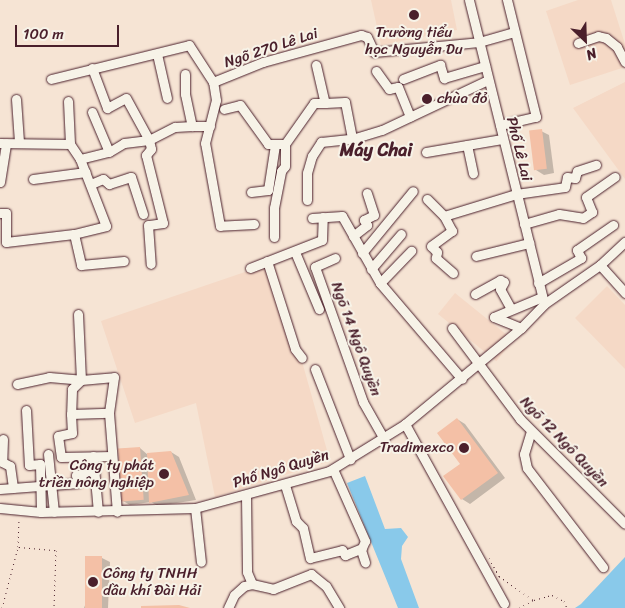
<!DOCTYPE html>
<meta charset="utf-8">
<style>
body{margin:0}
#map{position:relative;width:625px;height:608px;overflow:hidden;background:#f6e4d4;font-family:Sriracha,sans-serif}
div>[style]{position:absolute}
[style*='--x']{left:calc(var(--x)*1px);top:calc(var(--y)*1px);width:calc(var(--w)*1px);rotate:calc(var(--a)*1deg)}
.built>*{inset:0;background:#f5d9c6;transform-origin:0 0}
.water>*{inset:0;background:#89c9ea}
.shadow>*{inset:0;background:#0003}
.building>*{inset:0;background:#f4c0a6;transform-origin:0 0}
.path>*{height:1px;margin-top:-0.5px;transform-origin:0;background:repeating-linear-gradient(90deg,#4a1f2b 0 1px,transparent 0 5px)}
.roads{filter:drop-shadow(0 0 1px #4a1f2b) drop-shadow(0 0 1px #4a1f2b)}
.minor>*{height:9px;margin:-4.5px;padding:0 4.5px;transform-origin:4.5px;border-radius:4.5px;background:#f7f3e8}
.dots>*{width:14px;height:14px;translate:-50% -50%;box-sizing:border-box;border:2px solid #f7f3e8;border-radius:50%}
span{translate:-50% -50%;white-space:nowrap;text-align:center;line-height:1.15;-webkit-text-stroke:4px #f7f3e8;paint-order:stroke}
.poi-label{font-size:15px;color:#4a1f2b}
.left{translate:0 -50%;text-align:left}
.right{translate:-100% -50%;text-align:right}
.street-label{font-size:15px;color:#4a1f2b}
.quarter-label{font-size:18px;color:#4a1f2b;font-weight:700}
.north{position:absolute;left:560px;top:15px;width:50px;height:50px;-webkit-text-stroke:4px #f7f3e8;paint-order:stroke;rotate:156deg;font-size:14px;font-weight:700;line-height:20px;text-align:center;color:#4a1f2b}
.north::after{content:'';display:block;margin:auto;width:18px;height:22px;background:#4a1f2b;clip-path:polygon(50% 0,100% 100%,50% 72%,0 100%)}
.scale{position:absolute;left:15px;top:25px;width:104px;height:22px;box-sizing:border-box;border:2px solid #4a1f2b;border-top:0;padding-left:6px;font-size:15px;line-height:18px;white-space:nowrap;color:#4a1f2b;-webkit-text-stroke:4px #f7f3e8;paint-order:stroke}
</style>
<div id="map">
<div class="built">
<i style="clip-path:polygon(371px 0,451px 0,457px 30px,381px 45px)"></i>
<i style="clip-path:polygon(578px 0,611px 0,625px 44px,625px 67px,570px 85px,546px 11px)"></i>
<i style="clip-path:polygon(625px 82px,625px 179px,573px 108px)"></i>
<i style="clip-path:polygon(274px 262px,330px 461px,215px 497px,196px 403px,135px 423px,101px 321px)"></i>
<i style="clip-path:polygon(607px 286px,625px 305px,625px 369px,575px 318px)"></i>
<i style="left:455px;top:293px;width:75px;height:27px;rotate:39deg"></i>
</div>
<div class="water">
<i style="clip-path:polygon(365px 476px,385px 529px,401px 528px,408px 537px,402px 546px,401px 559px,419px 608px,398px 608px,347px 483px)"></i>
<i style="clip-path:polygon(625px 557px,625px 608px,575px 608px,581px 604px)"></i>
</div>
<div class="shadow">
<i style="clip-path:polygon(541px 131px,549px 135px,554px 173px,544px 175px,536px 170px)"></i>
<i style="clip-path:polygon(457px 419px,465px 424px,505px 478px,470px 504px,462px 499px,445px 476px,461px 464px)"></i>
<i style="clip-path:polygon(140px 448px,148px 455px,171px 452px,179px 457px,196px 500px,158px 506px,151px 502px,130px 505px,123px 501px,119px 449px)"></i>
<i style="clip-path:polygon(102px 558px,110px 562px,108px 608px,84px 608px)"></i>
</div>
<div class="building">
<i style="left:542px;top:129px;width:40px;height:13px;rotate:83deg"></i>
<i style="clip-path:polygon(457px 418px,498px 473px,461px 500px,443px 476px,460px 464px,437px 433px)"></i>
<i style="left:140px;top:447px;width:53px;height:22px;rotate:86deg"></i>
<i style="clip-path:polygon(171px 451px,189px 495px,149px 503px,147px 453px)"></i>
<i style="left:85px;top:556px;width:17px;height:52px"></i>
<i style="clip-path:polygon(179px 605px,190px 608px,141px 608px,141px 606px)"></i>
</div>
<div class="path">
<i style="--x:19;--y:547;--w:37;--a:5"></i>
<i style="--x:56;--y:550;--w:58;--a:92"></i>
<i style="--x:489;--y:558;--w:21;--a:61"></i>
<i style="--x:499;--y:576;--w:42;--a:35.2"></i>
<i style="--x:533;--y:600;--w:16;--a:150"></i>
<i style="--x:534;--y:600;--w:19;--a:-16"></i>
<i style="--x:552;--y:595;--w:13;--a:27"></i>
<i style="--x:564;--y:601;--w:8;--a:67"></i>
<i style="--x:2;--y:608;--w:63;--a:-75.3"></i>
<i style="--x:18;--y:547;--w:28;--a:-88"></i>
</div>
<div class="roads">
<div class="minor">
<i style="--x:469;--y:0;--w:313;--a:76.1"></i>
<i style="--x:578;--y:43;--w:21;--a:-19"></i>
<i style="--x:598;--y:36;--w:8;--a:14"></i>
<i style="--x:606;--y:38;--w:14;--a:39"></i>
<i style="--x:617;--y:47;--w:17;--a:62"></i>
<i style="--x:157;--y:54;--w:45;--a:77.2"></i>
<i style="--x:316;--y:65;--w:39;--a:77"></i>
<i style="--x:325;--y:103;--w:20;--a:-3"></i>
<i style="--x:345;--y:102;--w:38;--a:79"></i>
<i style="--x:92;--y:68;--w:43;--a:69.4"></i>
<i style="--x:107;--y:108;--w:21;--a:-28"></i>
<i style="--x:126;--y:98;--w:48;--a:61.3"></i>
<i style="--x:149;--y:140;--w:9;--a:77"></i>
<i style="--x:151;--y:149;--w:8;--a:130"></i>
<i style="--x:146;--y:155;--w:70;--a:76"></i>
<i style="--x:163;--y:223;--w:15;--a:172"></i>
<i style="--x:148;--y:225;--w:39;--a:86"></i>
<i style="--x:376;--y:71;--w:22;--a:54"></i>
<i style="--x:389;--y:89;--w:9;--a:-13"></i>
<i style="--x:398;--y:87;--w:32;--a:68"></i>
<i style="--x:185;--y:74;--w:20;--a:90"></i>
<i style="--x:185;--y:94;--w:33;--a:78"></i>
<i style="--x:192;--y:126;--w:18;--a:0"></i>
<i style="--x:51;--y:79;--w:142;--a:-13.8"></i>
<i style="--x:189;--y:45;--w:44;--a:57"></i>
<i style="--x:403;--y:79;--w:40;--a:-21"></i>
<i style="--x:440;--y:65;--w:14;--a:73"></i>
<i style="--x:444;--y:78;--w:43;--a:-16.3"></i>
<i style="--x:16;--y:99;--w:43;--a:86"></i>
<i style="--x:68;--y:101;--w:43;--a:87.3"></i>
<i style="--x:224;--y:109;--w:16;--a:-14"></i>
<i style="--x:240;--y:105;--w:48;--a:54.3"></i>
<i style="--x:268;--y:144;--w:17;--a:0"></i>
<i style="--x:92;--y:112;--w:43;--a:67"></i>
<i style="--x:500;--y:125;--w:37;--a:-13"></i>
<i style="--x:536;--y:117;--w:121;--a:-103.9"></i>
<i style="--x:0;--y:143;--w:70;--a:0.8"></i>
<i style="--x:70;--y:144;--w:18;--a:56"></i>
<i style="--x:80;--y:159;--w:30;--a:-14"></i>
<i style="--x:109;--y:152;--w:17;--a:-31"></i>
<i style="--x:124;--y:143;--w:25;--a:-7"></i>
<i style="--x:149;--y:140;--w:29;--a:-27"></i>
<i style="--x:175;--y:127;--w:17;--a:-3"></i>
<i style="--x:467;--y:145;--w:29;--a:78"></i>
<i style="--x:426;--y:152;--w:77;--a:-9.7"></i>
<i style="--x:33;--y:179;--w:53;--a:-7.5"></i>
<i style="--x:0;--y:182;--w:39;--a:-81"></i>
<i style="--x:91;--y:184;--w:13;--a:-23"></i>
<i style="--x:103;--y:179;--w:8;--a:40"></i>
<i style="--x:109;--y:184;--w:23;--a:-18"></i>
<i style="--x:131;--y:177;--w:39;--a:72"></i>
<i style="--x:251;--y:192;--w:17;--a:-7"></i>
<i style="--x:268;--y:190;--w:46;--a:-81.2"></i>
<i style="--x:427;--y:199;--w:24;--a:45"></i>
<i style="--x:307;--y:200;--w:27;--a:-90"></i>
<i style="--x:307;--y:173;--w:18;--a:-74"></i>
<i style="--x:312;--y:156;--w:17;--a:-57"></i>
<i style="--x:321;--y:142;--w:31;--a:-6"></i>
<i style="--x:352;--y:139;--w:31;--a:-17"></i>
<i style="--x:382;--y:130;--w:117;--a:-25.3"></i>
<i style="--x:0;--y:213;--w:6;--a:0"></i>
<i style="--x:6;--y:213;--w:29;--a:90"></i>
<i style="--x:6;--y:242;--w:68;--a:-6.7"></i>
<i style="--x:74;--y:234;--w:33;--a:-14"></i>
<i style="--x:106;--y:226;--w:72;--a:-111.2"></i>
<i style="--x:312;--y:218;--w:30;--a:-4"></i>
<i style="--x:342;--y:216;--w:77;--a:60.4"></i>
<i style="--x:380;--y:283;--w:126;--a:49.5"></i>
<i style="--x:254;--y:224;--w:34;--a:177"></i>
<i style="--x:220;--y:226;--w:84;--a:-100.2"></i>
<i style="--x:205;--y:143;--w:44;--a:-75.7"></i>
<i style="--x:216;--y:100;--w:18;--a:-99"></i>
<i style="--x:213;--y:82;--w:54;--a:-21.8"></i>
<i style="--x:263;--y:62;--w:102;--a:-15.4"></i>
<i style="--x:361;--y:35;--w:6;--a:18"></i>
<i style="--x:367;--y:37;--w:17;--a:65"></i>
<i style="--x:374;--y:52;--w:105;--a:-5.4"></i>
<i style="--x:479;--y:42;--w:37;--a:-16"></i>
<i style="--x:524;--y:224;--w:36;--a:-16"></i>
<i style="--x:559;--y:214;--w:24;--a:9"></i>
<i style="--x:583;--y:218;--w:11;--a:-34"></i>
<i style="--x:592;--y:212;--w:16;--a:-112"></i>
<i style="--x:586;--y:197;--w:35;--a:-35"></i>
<i style="--x:74;--y:234;--w:32;--a:77"></i>
<i style="--x:81;--y:265;--w:43;--a:-5.3"></i>
<i style="--x:353;--y:236;--w:18;--a:-38"></i>
<i style="--x:367;--y:225;--w:6;--a:-121"></i>
<i style="--x:364;--y:220;--w:11;--a:-27"></i>
<i style="--x:374;--y:215;--w:23;--a:-108"></i>
<i style="--x:274;--y:237;--w:29;--a:-90"></i>
<i style="--x:274;--y:208;--w:38;--a:-79"></i>
<i style="--x:281;--y:171;--w:6;--a:-51"></i>
<i style="--x:285;--y:166;--w:22;--a:-90"></i>
<i style="--x:285;--y:144;--w:50;--a:-54.7"></i>
<i style="--x:314;--y:103;--w:11;--a:0"></i>
<i style="--x:295;--y:252;--w:62;--a:67.2"></i>
<i style="--x:362;--y:253;--w:80;--a:-50.6"></i>
<i style="--x:476;--y:256;--w:55;--a:-13.8"></i>
<i style="--x:335;--y:258;--w:22;--a:156"></i>
<i style="--x:315;--y:267;--w:143;--a:70.4"></i>
<i style="--x:363;--y:402;--w:43;--a:60.4"></i>
<i style="--x:267;--y:261;--w:92;--a:72.3"></i>
<i style="--x:295;--y:349;--w:11;--a:52"></i>
<i style="--x:600;--y:265;--w:38;--a:48"></i>
<i style="--x:250;--y:268;--w:77;--a:-21.3"></i>
<i style="--x:322;--y:240;--w:23;--a:-88"></i>
<i style="--x:371;--y:269;--w:46;--a:-49.4"></i>
<i style="--x:453;--y:273;--w:23;--a:-139"></i>
<i style="--x:436;--y:258;--w:6;--a:-81"></i>
<i style="--x:437;--y:252;--w:8;--a:-135"></i>
<i style="--x:431;--y:246;--w:26;--a:-36"></i>
<i style="--x:452;--y:231;--w:17;--a:-118"></i>
<i style="--x:444;--y:216;--w:75;--a:-17"></i>
<i style="--x:516;--y:194;--w:49;--a:-8.1"></i>
<i style="--x:565;--y:187;--w:10;--a:-79"></i>
<i style="--x:567;--y:177;--w:8;--a:7"></i>
<i style="--x:575;--y:178;--w:7;--a:-74"></i>
<i style="--x:577;--y:171;--w:20;--a:-18"></i>
<i style="--x:380;--y:283;--w:45;--a:-45.9"></i>
<i style="--x:538;--y:283;--w:50;--a:-30.2"></i>
<i style="--x:581;--y:258;--w:9;--a:-117"></i>
<i style="--x:577;--y:250;--w:44;--a:-34.8"></i>
<i style="--x:475;--y:294;--w:29;--a:-29"></i>
<i style="--x:500;--y:280;--w:4;--a:27"></i>
<i style="--x:504;--y:282;--w:8;--a:120"></i>
<i style="--x:500;--y:289;--w:23;--a:61"></i>
<i style="--x:78;--y:314;--w:66;--a:87.4"></i>
<i style="--x:81;--y:380;--w:33;--a:-5"></i>
<i style="--x:114;--y:377;--w:36;--a:98"></i>
<i style="--x:109;--y:413;--w:99;--a:85.4"></i>
<i style="--x:494;--y:317;--w:52;--a:-22.6"></i>
<i style="--x:494;--y:317;--w:29;--a:22"></i>
<i style="--x:452;--y:328;--w:114;--a:53.2"></i>
<i style="--x:520;--y:419;--w:148;--a:45"></i>
<i style="--x:315;--y:369;--w:97;--a:68.7"></i>
<i style="--x:17;--y:384;--w:33;--a:-12"></i>
<i style="--x:49;--y:377;--w:32;--a:5"></i>
<i style="--x:81;--y:380;--w:13;--a:135"></i>
<i style="--x:72;--y:389;--w:25;--a:92"></i>
<i style="--x:71;--y:414;--w:38;--a:-2"></i>
<i style="--x:26;--y:410;--w:55;--a:86.9"></i>
<i style="--x:29;--y:465;--w:11;--a:-5"></i>
<i style="--x:40;--y:464;--w:48;--a:88.8"></i>
<i style="--x:71;--y:414;--w:19;--a:87"></i>
<i style="--x:72;--y:433;--w:14;--a:168"></i>
<i style="--x:58;--y:436;--w:21;--a:82"></i>
<i style="--x:61;--y:457;--w:51;--a:-1.1"></i>
<i style="--x:405;--y:424;--w:205;--a:61.1"></i>
<i style="--x:531;--y:431;--w:24;--a:107"></i>
<i style="--x:524;--y:454;--w:14;--a:78"></i>
<i style="--x:527;--y:468;--w:125;--a:52.5"></i>
<i style="--x:3;--y:439;--w:23;--a:92"></i>
<i style="--x:2;--y:462;--w:9;--a:27"></i>
<i style="--x:10;--y:466;--w:22;--a:82"></i>
<i style="--x:48;--y:454;--w:58;--a:84.1"></i>
<i style="--x:93;--y:456;--w:56;--a:84.9"></i>
<i style="--x:333;--y:469;--w:79;--a:66"></i>
<i style="--x:365;--y:541;--w:10;--a:114"></i>
<i style="--x:361;--y:550;--w:13;--a:72"></i>
<i style="--x:285;--y:485;--w:38;--a:73"></i>
<i style="--x:296;--y:521;--w:10;--a:45"></i>
<i style="--x:303;--y:528;--w:31;--a:77"></i>
<i style="--x:310;--y:558;--w:33;--a:-14"></i>
<i style="--x:342;--y:550;--w:6;--a:59"></i>
<i style="--x:345;--y:555;--w:18;--a:-22"></i>
<i style="--x:0;--y:489;--w:78;--a:-4.4"></i>
<i style="--x:78;--y:483;--w:8;--a:-104"></i>
<i style="--x:76;--y:475;--w:17;--a:-3"></i>
<i style="--x:246;--y:496;--w:76;--a:89.2"></i>
<i style="--x:247;--y:572;--w:13;--a:67"></i>
<i style="--x:0;--y:508;--w:41;--a:5.6"></i>
<i style="--x:41;--y:512;--w:154;--a:-1.5"></i>
<i style="--x:195;--y:508;--w:139;--a:-15.4"></i>
<i style="--x:329;--y:471;--w:89;--a:-31.7"></i>
<i style="--x:405;--y:424;--w:151;--a:-39.6"></i>
<i style="--x:521;--y:328;--w:33;--a:-46"></i>
<i style="--x:544;--y:304;--w:68;--a:-34.9"></i>
<i style="--x:600;--y:265;--w:34;--a:-43"></i>
<i style="--x:195;--y:508;--w:54;--a:83.7"></i>
<i style="--x:228;--y:608;--w:14;--a:-65"></i>
<i style="--x:234;--y:595;--w:13;--a:-42"></i>
<i style="--x:244;--y:586;--w:8;--a:-14"></i>
<i style="--x:252;--y:584;--w:22;--a:13"></i>
<i style="--x:273;--y:589;--w:41;--a:-21.5"></i>
<i style="--x:311;--y:574;--w:19;--a:39"></i>
<i style="--x:326;--y:586;--w:26;--a:59"></i>
</div>
</div>
<div class="dots">
<i style="left:414px;top:15px;background:#4a1f2b"></i>
<i style="left:427px;top:99px;background:#4a1f2b"></i>
<i style="left:464px;top:448px;background:#4a1f2b"></i>
<i style="left:164px;top:474px;background:#4a1f2b"></i>
<i style="left:93px;top:582px;background:#4a1f2b"></i>
</div>
<div class="poi-label">
<span style="left:414px;top:41px">Trường tiểu<br>học Nguyễn Du</span>
<span class="left" style="left:437px;top:99px">chùa đỏ</span>
<span class="right" style="left:454px;top:448px">Tradimexco</span>
<span class="right" style="left:154px;top:474px">Công ty phát<br>triền nông nghiệp</span>
<span class="left" style="left:103px;top:582px">Công ty TNHH<br>dầu khí Đài Hải</span>
</div>
<div class="street-label">
<span style="left:271px;top:48px;rotate:-18deg">Ngõ 270 Lê Lai</span>
<span style="left:519px;top:149px;rotate:76deg">Phố Lê Lai</span>
<span style="left:356px;top:339px;rotate:70deg">Ngõ 14 Ngô Quyền</span>
<span style="left:564px;top:442px;rotate:46deg">Ngõ 12 Ngô Quyền</span>
<span style="left:281px;top:469px;rotate:-17deg">Phố Ngô Quyền</span>
</div>
<div class="quarter-label">
<span style="left:376px;top:150px">Máy Chai</span>
</div>
<div class="north">N</div>
<div class="scale">100 m</div>
</div>
